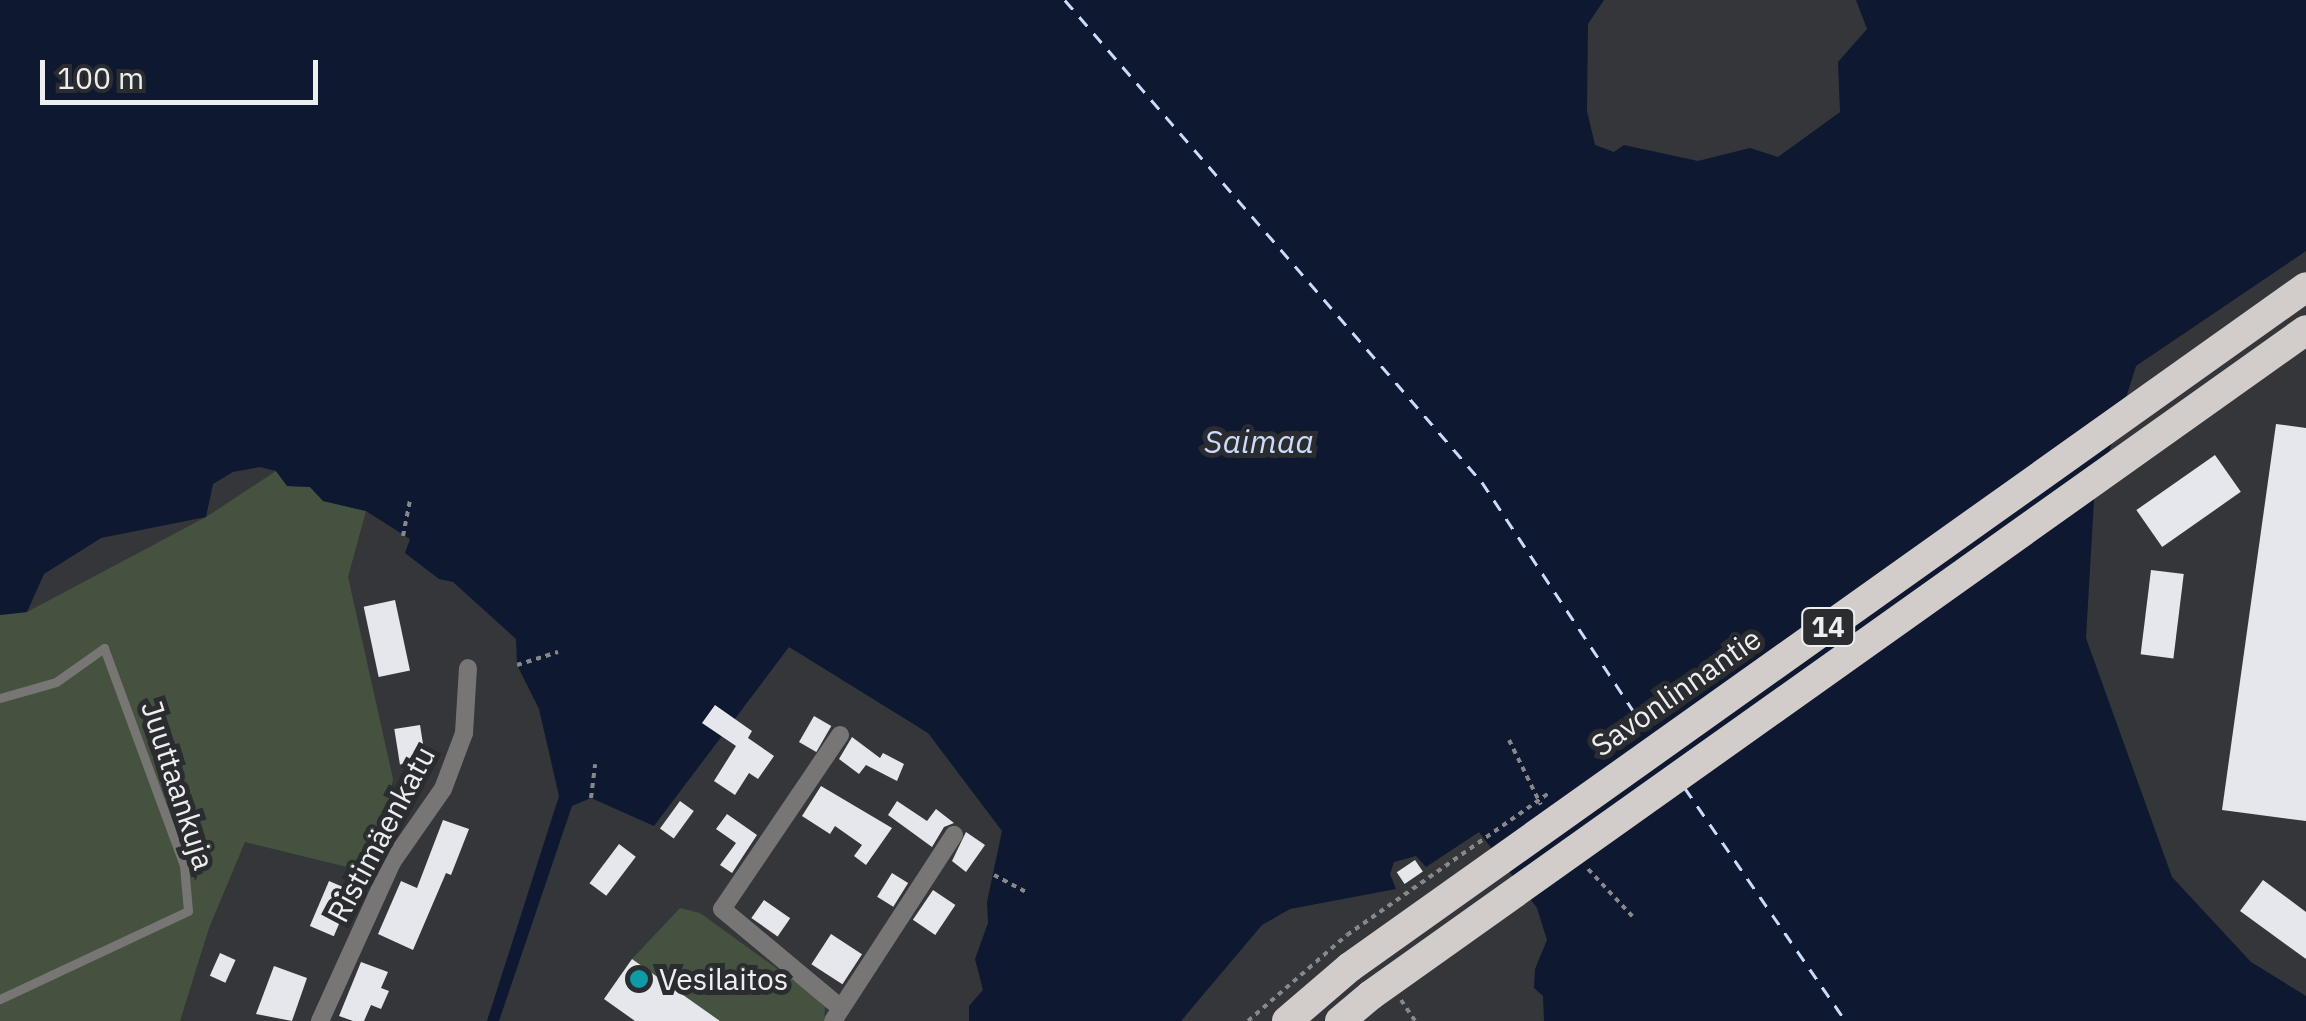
<!DOCTYPE html>
<meta charset="utf-8">
<style>
body{margin:0}
#map{position:relative;width:2306px;height:1021px;overflow:hidden;background:#35363a;font-family:"IBM Plex Sans",sans-serif}
div>[style]{position:absolute}
[style*='--x']{left:calc(var(--x)*1px);top:calc(var(--y)*1px);width:calc(var(--w)*1px);rotate:calc(var(--a)*1deg)}
.green>*{inset:0;background:#455240}
.water>*{inset:0;background:#0e1830}
.ferry>*{height:2.5px;margin-top:-1.25px;transform-origin:0;background:repeating-linear-gradient(90deg,#cadbfb 0 12px,transparent 0 22px)}
.building>*{inset:0;background:#e5e7ec;transform-origin:0 0}
.path>*{height:4px;margin-top:-2px;transform-origin:0;background:repeating-linear-gradient(90deg,#87888b 0 5px,transparent 0 10px)}
.lane>*{height:9px;margin:-4.5px;padding:0 4.5px;transform-origin:4.5px;border-radius:4.5px;background:#787675}
.street>*{height:18px;margin:-9px;padding:0 9px;transform-origin:9px;border-radius:9px;background:#787675}
.highway>*{height:30px;margin:-15px;padding:0 15px;transform-origin:15px;border-radius:15px;background:#d2cccb}
.path-bridge>*{height:4px;margin-top:-2px;transform-origin:0;background:repeating-linear-gradient(90deg,#87888b 0 5px,transparent 0 10px)}
.highway-bridge>*{height:30px;margin:-15px;padding:0 15px;transform-origin:15px;border-radius:15px;background:#d2cccb}
.dots>*{width:28px;height:28px;translate:-50% -50%;box-sizing:border-box;border:5px solid #2b2c30;border-radius:50%}
span{translate:-50% -50%;white-space:nowrap;text-align:center;line-height:1.15;-webkit-text-stroke:10px #2b2c30;paint-order:stroke}
.shield-label span{padding:2px 8px;background:#2b2c30;border:2px solid;border-radius:8px;-webkit-text-stroke-width:0}
.shield-label{font-size:28px;color:#edeef0;font-weight:700}
.street-label{font-size:30px;color:#edeef0}
.poi-label{font-size:30px;color:#edeef0}
.left{translate:0 -50%;text-align:left}
.water-label{font-size:32px;color:#cadbfb;font-style:italic}
.scale{position:absolute;left:40px;top:60px;width:278px;height:45px;box-sizing:border-box;border:5px solid #edeef0;border-top:0;padding-left:12px;font-size:30px;line-height:35px;white-space:nowrap;color:#edeef0;-webkit-text-stroke:8px #2b2c30;paint-order:stroke}
</style>
<div id="map">
<div class="green">
<i style="clip-path:polygon(276px 471px,287px 486px,310px 487px,323px 501px,366px 511px,348px 577px,393px 779px,376px 874px,245px 842px,209px 928px,180px 1021px,0 1021px,0 615px,27px 612px,206px 517px)"></i>
<i style="clip-path:polygon(680px 908px,700px 913px,815px 996px,825px 1007px,824px 1021px,720px 1021px,632px 959px)"></i>
</div>
<div class="water">
<i style="clip-path:polygon(0 0,1604px 0,1588px 24px,1587px 111px,1595px 145px,1614px 152px,1624px 145px,1698px 161px,1750px 148px,1778px 157px,1840px 112px,1838px 62px,1867px 29px,1856px 0,2306px 0,2306px 251px,2136px 366px,2094px 500px,2086px 638px,2172px 877px,2251px 962px,2306px 996px,2306px 1021px,1544px 1021px,1543px 996px,1534px 988px,1535px 969px,1547px 940px,1537px 908px,1479px 832px,1426px 867px,1416px 856px,1394px 862px,1390px 874px,1396px 889px,1290px 909px,1262px 925px,1181px 1021px,969px 1021px,969px 1006px,983px 990px,975px 959px,988px 923px,987px 902px,1002px 831px,928px 733px,789px 647px,654px 826px,591px 798px,572px 806px,499px 1021px,487px 1021px,559px 796px,539px 709px,517px 665px,516px 639px,453px 582px,439px 579px,405px 553px,410px 539px,366px 511px,323px 501px,310px 487px,287px 486px,276px 471px,260px 467px,233px 472px,213px 484px,206px 517px,101px 538px,44px 574px,27px 612px,0 615px)"></i>
</div>
<div class="ferry">
<i style="--x:1065;--y:0;--w:637;--a:49.14"></i>
<i style="--x:1482;--y:482;--w:305;--a:56.5"></i>
<i style="--x:1685;--y:788;--w:283;--a:55.4"></i>
</div>
<div class="building">
<i style="clip-path:polygon(2276px 424px,2306px 428px,2306px 821px,2222px 810px)"></i>
<i style="left:2215px;top:455px;width:45px;height:96px;rotate:55deg"></i>
<i style="left:2151px;top:570px;width:33px;height:85px;rotate:7deg"></i>
<i style="left:395px;top:600px;width:72px;height:32px;rotate:78deg"></i>
<i style="clip-path:polygon(715px 705px,752px 731px,748px 738px,774px 756px,758px 779px,749px 773px,735px 795px,714px 781px,736px 746px,702px 723px)"></i>
<i style="left:814px;top:716px;width:20px;height:30px;rotate:30deg"></i>
<i style="left:420px;top:725px;width:36px;height:26px;rotate:81deg"></i>
<i style="clip-path:polygon(852px 737px,880px 758px,883px 753px,904px 764px,897px 781px,866px 765px,859px 774px,839px 759px)"></i>
<i style="clip-path:polygon(821px 786px,892px 828px,866px 865px,854px 856px,862px 845px,835px 826px,830px 834px,802px 816px)"></i>
<i style="left:680px;top:801px;width:17px;height:34px;rotate:36deg"></i>
<i style="clip-path:polygon(897px 801px,927px 821px,936px 809px,954px 823px,944px 827px,932px 847px,888px 815px)"></i>
<i style="clip-path:polygon(727px 814px,757px 835px,732px 873px,720px 865px,736px 843px,716px 829px)"></i>
<i style="clip-path:polygon(443px 820px,469px 829px,451px 875px,446px 873px,413px 950px,378px 934px,401px 881px,417px 888px)"></i>
<i style="clip-path:polygon(966px 832px,985px 845px,966px 872px,952px 861px)"></i>
<i style="left:619px;top:844px;width:21px;height:49px;rotate:37deg"></i>
<i style="left:1415px;top:860px;width:14px;height:22px;rotate:56deg"></i>
<i style="left:892px;top:873px;width:19px;height:28px;rotate:32deg"></i>
<i style="clip-path:polygon(2263px 880px,2306px 912px,2306px 959px,2240px 911px)"></i>
<i style="left:329px;top:881px;width:26px;height:49px;rotate:23deg"></i>
<i style="left:933px;top:890px;width:27px;height:36px;rotate:34deg"></i>
<i style="left:764px;top:900px;width:32px;height:22px;rotate:35deg"></i>
<i style="left:831px;top:934px;width:37px;height:36px;rotate:33deg"></i>
<i style="left:220px;top:953px;width:17px;height:25px;rotate:24deg"></i>
<i style="clip-path:polygon(632px 959px,720px 1021px,635px 1021px,604px 999px)"></i>
<i style="clip-path:polygon(361px 962px,388px 972px,381px 988px,389px 991px,381px 1009px,371px 1005px,364px 1021px,353px 1021px,339px 1016px)"></i>
<i style="clip-path:polygon(274px 966px,307px 978px,292px 1021px,256px 1014px)"></i>
</div>
<div class="path">
<i style="--x:403;--y:536;--w:36;--a:-79"></i>
<i style="--x:517;--y:665;--w:43;--a:-17.6"></i>
<i style="--x:1509;--y:740;--w:72;--a:63.8"></i>
<i style="--x:591;--y:798;--w:34;--a:-83"></i>
<i style="--x:1588;--y:869;--w:66;--a:46.8"></i>
<i style="--x:994;--y:875;--w:38;--a:28"></i>
<i style="--x:1401;--y:1000;--w:25;--a:56"></i>
<i style="--x:1248;--y:1021;--w:131;--a:-41"></i>
</div>
<div class="lane">
<i style="--x:0;--y:698;--w:58;--a:-15.9"></i>
<i style="--x:56;--y:682;--w:59;--a:-35.3"></i>
<i style="--x:104;--y:648;--w:232;--a:69.8"></i>
<i style="--x:184;--y:866;--w:45;--a:84.9"></i>
<i style="--x:188;--y:911;--w:208;--a:154.9"></i>
</div>
<div class="street">
<i style="--x:840;--y:735;--w:210;--a:124.1"></i>
<i style="--x:722;--y:909;--w:155;--a:39.8"></i>
<i style="--x:320;--y:1021;--w:175;--a:-65.6"></i>
<i style="--x:392;--y:862;--w:89;--a:-55.1"></i>
<i style="--x:443;--y:789;--w:60;--a:-69.4"></i>
<i style="--x:464;--y:733;--w:65;--a:-86.5"></i>
<i style="--x:833;--y:1021;--w:222;--a:-57"></i>
</div>
<div class="highway">
<i style="--x:1287;--y:1021;--w:83;--a:-40.6"></i>
<i style="--x:1340;--y:1021;--w:40;--a:-40"></i>
</div>
<div class="path-bridge">
<i style="--x:1347;--y:935;--w:247;--a:-35.1"></i>
</div>
<div class="highway-bridge">
<i style="--x:1350;--y:967;--w:1173;--a:-35.42"></i>
<i style="--x:1371;--y:995;--w:1147;--a:-35.42"></i>
</div>
<div class="dots">
<i style="left:639px;top:979px;background:#0f9aa8"></i>
</div>
<div class="shield-label">
<span style="left:1828px;top:627px">14</span>
</div>
<div class="street-label">
<span style="left:1676px;top:692px;rotate:-35deg">Savonlinnantie</span>
<span style="left:178px;top:785px;rotate:72deg">Juuttaankuja</span>
<span style="left:381px;top:834px;rotate:-62deg">Ristimäenkatu</span>
</div>
<div class="poi-label">
<span class="left" style="left:659px;top:979px">Vesilaitos</span>
</div>
<div class="water-label">
<span style="left:1259px;top:441px">Saimaa</span>
</div>
<div class="scale">100 m</div>
</div>
